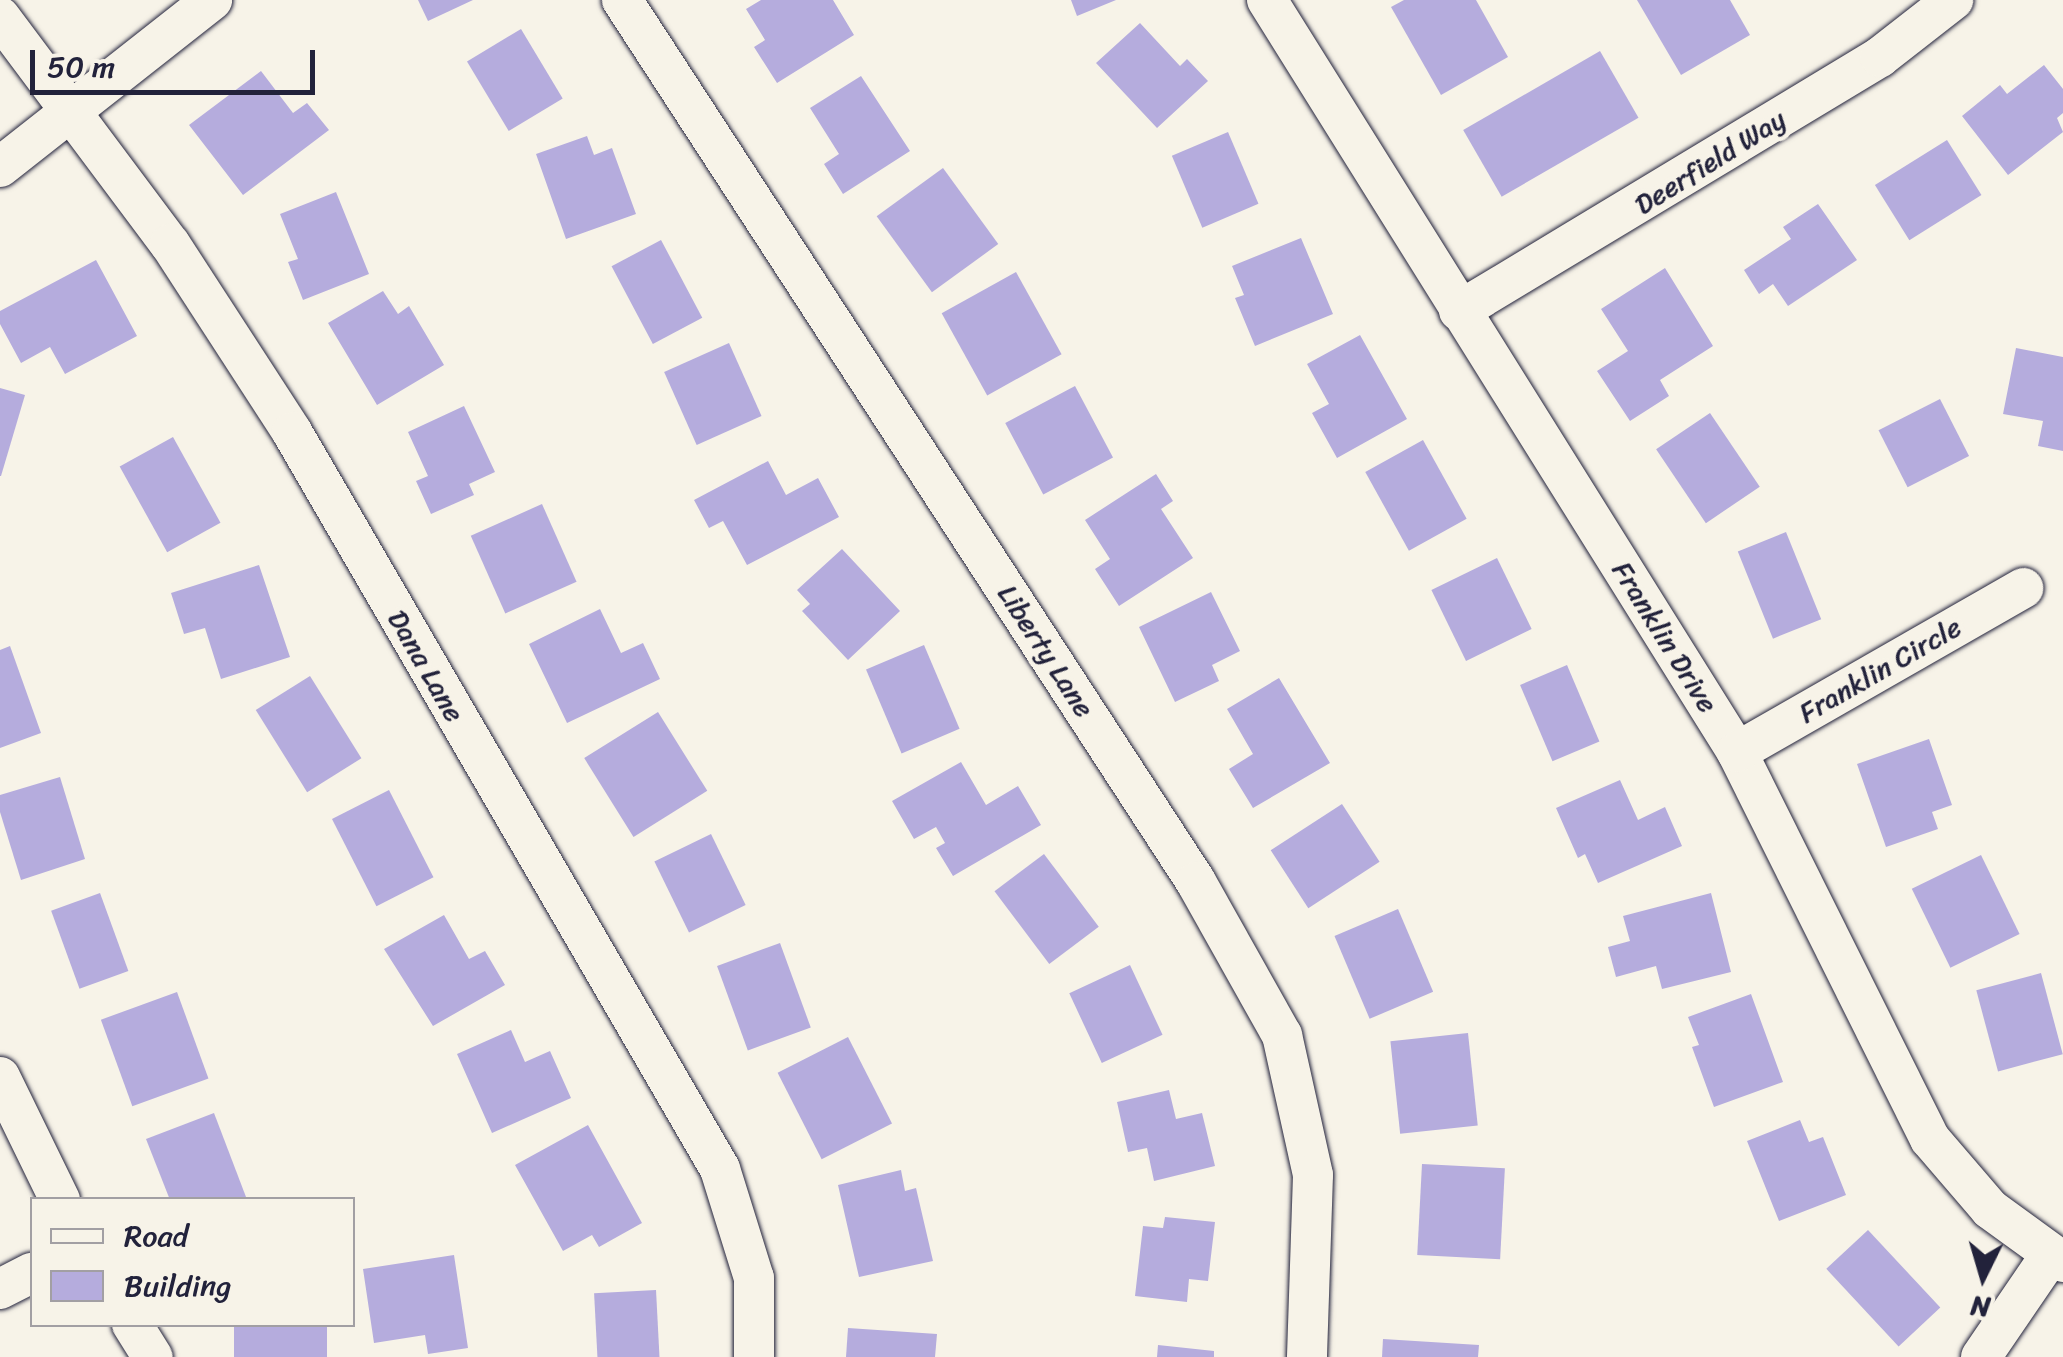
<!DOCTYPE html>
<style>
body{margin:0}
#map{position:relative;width:2063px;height:1357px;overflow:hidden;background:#f7f3e8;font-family:Sriracha,sans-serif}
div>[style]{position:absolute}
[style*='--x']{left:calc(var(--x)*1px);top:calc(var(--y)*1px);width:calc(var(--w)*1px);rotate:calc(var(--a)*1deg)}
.building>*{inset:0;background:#b5acdd;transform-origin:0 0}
.roads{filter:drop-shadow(0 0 2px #22223b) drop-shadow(0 0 2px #22223b)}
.street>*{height:40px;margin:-20px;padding:0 20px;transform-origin:20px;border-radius:20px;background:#f7f3e8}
span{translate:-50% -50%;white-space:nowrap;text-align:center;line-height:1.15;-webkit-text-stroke:9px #f7f3e8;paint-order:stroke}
.street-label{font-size:28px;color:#22223b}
.legend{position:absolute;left:30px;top:1197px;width:325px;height:130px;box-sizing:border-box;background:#f7f3e8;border:2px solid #a29fa3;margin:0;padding:12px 18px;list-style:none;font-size:30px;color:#22223b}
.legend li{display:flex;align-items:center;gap:20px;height:50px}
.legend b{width:50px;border:2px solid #a29fa3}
.north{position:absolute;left:1933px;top:1227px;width:100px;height:100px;-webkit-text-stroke:8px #f7f3e8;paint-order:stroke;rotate:185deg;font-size:28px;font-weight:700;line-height:40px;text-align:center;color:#22223b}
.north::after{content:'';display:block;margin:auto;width:35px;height:45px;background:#22223b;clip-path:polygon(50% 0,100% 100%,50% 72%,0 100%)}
.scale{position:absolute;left:30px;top:50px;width:285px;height:45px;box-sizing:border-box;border:5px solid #22223b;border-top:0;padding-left:12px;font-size:30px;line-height:35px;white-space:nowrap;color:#22223b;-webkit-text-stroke:8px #f7f3e8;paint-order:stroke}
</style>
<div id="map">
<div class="building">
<i style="clip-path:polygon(418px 0,473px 0,428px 21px)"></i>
<i style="clip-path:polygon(761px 0,833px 0,854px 35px,777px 83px,754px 47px,765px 40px,746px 9px)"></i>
<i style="clip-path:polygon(1071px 0,1116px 0,1077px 16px)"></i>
<i style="clip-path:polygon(1404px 0,1476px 0,1508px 57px,1441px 95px,1391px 7px)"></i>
<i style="clip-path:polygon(1637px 0,1730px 0,1750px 35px,1681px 75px)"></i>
<i style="clip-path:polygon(1140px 23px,1180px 66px,1187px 59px,1208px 81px,1157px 128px,1096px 63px)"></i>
<i style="left:521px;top:29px;width:81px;height:63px;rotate:59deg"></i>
<i style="left:1600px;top:51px;width:77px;height:158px;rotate:60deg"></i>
<i style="clip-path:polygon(2044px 65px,2063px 89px,2063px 113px,2057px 118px,2063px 132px,2008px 175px,1962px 116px,2000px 85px,2007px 94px)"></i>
<i style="clip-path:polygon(261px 71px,293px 113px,307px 103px,329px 130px,243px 195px,189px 125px)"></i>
<i style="clip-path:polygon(861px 76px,910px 151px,843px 194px,824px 164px,839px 154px,810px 108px)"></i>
<i style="left:1228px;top:132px;width:78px;height:61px;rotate:67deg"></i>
<i style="clip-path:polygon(587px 136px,594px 155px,612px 148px,636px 214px,566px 239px,536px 154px)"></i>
<i style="left:1947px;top:140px;width:65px;height:85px;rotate:58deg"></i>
<i style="left:943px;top:168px;width:94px;height:82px;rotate:54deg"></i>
<i style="clip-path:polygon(336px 192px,369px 274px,303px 300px,288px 262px,298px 259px,280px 214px)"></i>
<i style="clip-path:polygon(1818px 204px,1857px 260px,1788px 306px,1773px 284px,1759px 294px,1744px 270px,1791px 239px,1783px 227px)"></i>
<i style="clip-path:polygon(1301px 238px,1333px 314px,1255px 346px,1235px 298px,1244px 295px,1232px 266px)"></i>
<i style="left:661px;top:240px;width:88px;height:56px;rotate:62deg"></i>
<i style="clip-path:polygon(96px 260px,137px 336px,65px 374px,50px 347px,21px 363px,0 324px,0 311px)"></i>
<i style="clip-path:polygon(1665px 268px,1713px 346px,1660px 380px,1669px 396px,1630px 421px,1597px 371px,1628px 351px,1601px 309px)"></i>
<i style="left:1016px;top:272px;width:94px;height:85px;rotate:61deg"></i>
<i style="clip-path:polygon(383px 291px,398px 314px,409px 306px,444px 365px,377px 405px,328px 323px)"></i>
<i style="clip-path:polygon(1360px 335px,1407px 419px,1337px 458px,1312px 413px,1329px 404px,1307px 364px)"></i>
<i style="left:729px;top:343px;width:80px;height:71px;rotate:66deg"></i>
<i style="clip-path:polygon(2016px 348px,2063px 357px,2063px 451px,2038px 446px,2043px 421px,2003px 414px)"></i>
<i style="left:1075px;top:386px;width:81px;height:79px;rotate:62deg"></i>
<i style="clip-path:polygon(0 388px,25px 395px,1px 476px,0 476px)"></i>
<i style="left:1940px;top:399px;width:64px;height:69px;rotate:63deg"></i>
<i style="clip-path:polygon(464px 406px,495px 472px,469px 484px,474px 495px,431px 514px,416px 481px,428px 476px,408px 432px)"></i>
<i style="left:1710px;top:413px;width:89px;height:65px;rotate:56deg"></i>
<i style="left:173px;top:437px;width:98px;height:61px;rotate:61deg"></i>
<i style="left:1423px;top:440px;width:90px;height:66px;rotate:61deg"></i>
<i style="clip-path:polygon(768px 461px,786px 495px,818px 478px,839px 517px,747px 565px,723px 521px,709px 528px,694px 500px)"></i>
<i style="clip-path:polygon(1156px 474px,1173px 501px,1161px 509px,1193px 558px,1119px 606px,1095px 569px,1110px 559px,1085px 520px)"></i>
<i style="left:542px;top:504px;width:85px;height:78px;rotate:66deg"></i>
<i style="left:1786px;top:532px;width:94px;height:52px;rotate:68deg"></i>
<i style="clip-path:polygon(842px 549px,900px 611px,848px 660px,802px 611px,810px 604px,797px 590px)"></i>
<i style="left:1497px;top:558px;width:79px;height:73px;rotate:64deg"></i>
<i style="clip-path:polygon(259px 565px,290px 657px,221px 679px,205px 628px,184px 634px,171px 593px)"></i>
<i style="clip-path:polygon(1211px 592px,1240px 651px,1212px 665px,1219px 681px,1175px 702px,1139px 627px)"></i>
<i style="clip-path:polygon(600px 609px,621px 653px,643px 643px,660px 679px,567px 723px,529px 644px)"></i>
<i style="left:924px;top:645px;width:91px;height:63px;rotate:67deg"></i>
<i style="clip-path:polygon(10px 646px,41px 733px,0 748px,0 650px)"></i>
<i style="left:1567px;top:665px;width:83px;height:51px;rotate:67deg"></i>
<i style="left:310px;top:676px;width:97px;height:64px;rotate:58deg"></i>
<i style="clip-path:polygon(1279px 678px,1330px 763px,1253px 808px,1229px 769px,1253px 754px,1227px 709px)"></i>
<i style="left:658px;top:712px;width:93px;height:87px;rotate:58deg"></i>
<i style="clip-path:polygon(1929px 739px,1952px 805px,1932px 812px,1938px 829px,1886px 847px,1857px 764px)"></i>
<i style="clip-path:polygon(961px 762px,986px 805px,1018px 786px,1041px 825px,953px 876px,936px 848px,945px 843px,936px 827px,914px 839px,892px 801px)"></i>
<i style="clip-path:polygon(60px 777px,85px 859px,21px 880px,0 812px,0 795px)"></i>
<i style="clip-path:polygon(1620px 780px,1638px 820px,1665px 807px,1682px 846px,1598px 883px,1585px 854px,1578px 858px,1556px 808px)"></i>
<i style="left:389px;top:790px;width:98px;height:64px;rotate:63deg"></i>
<i style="left:1342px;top:804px;width:69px;height:85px;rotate:57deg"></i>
<i style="left:711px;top:834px;width:79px;height:63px;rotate:64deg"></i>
<i style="left:1044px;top:854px;width:91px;height:62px;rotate:53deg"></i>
<i style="left:1981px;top:855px;width:88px;height:77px;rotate:64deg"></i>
<i style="left:100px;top:893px;width:83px;height:52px;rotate:70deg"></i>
<i style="clip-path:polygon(1711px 893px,1731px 972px,1662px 989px,1656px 966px,1616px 977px,1608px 947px,1630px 941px,1623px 916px)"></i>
<i style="left:1398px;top:909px;width:90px;height:69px;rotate:67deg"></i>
<i style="clip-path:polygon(444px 915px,469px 959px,485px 951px,505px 985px,433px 1026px,384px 949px)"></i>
<i style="left:780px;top:943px;width:90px;height:67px;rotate:70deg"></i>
<i style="left:1130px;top:965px;width:77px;height:67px;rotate:65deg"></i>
<i style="left:2041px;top:973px;width:84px;height:67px;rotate:75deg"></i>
<i style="left:177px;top:992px;width:92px;height:81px;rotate:70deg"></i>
<i style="clip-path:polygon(1751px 994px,1783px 1082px,1714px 1107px,1692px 1047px,1699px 1045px,1688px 1017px)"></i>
<i style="clip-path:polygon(511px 1030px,525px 1062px,550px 1051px,571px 1098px,492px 1133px,457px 1054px)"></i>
<i style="left:1468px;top:1033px;width:93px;height:78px;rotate:84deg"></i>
<i style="left:848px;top:1037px;width:97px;height:79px;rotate:63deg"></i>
<i style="clip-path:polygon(1169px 1090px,1176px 1119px,1202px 1113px,1215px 1166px,1154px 1181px,1147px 1148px,1128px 1152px,1117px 1102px)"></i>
<i style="clip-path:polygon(214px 1113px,246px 1197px,170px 1200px,146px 1139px)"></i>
<i style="clip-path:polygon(1800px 1120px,1809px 1142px,1823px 1137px,1846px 1195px,1779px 1221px,1747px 1141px)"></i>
<i style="clip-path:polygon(588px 1125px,642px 1223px,599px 1247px,592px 1235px,563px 1251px,515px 1165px)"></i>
<i style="left:1422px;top:1164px;width:83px;height:91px;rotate:3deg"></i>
<i style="clip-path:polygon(901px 1170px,905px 1191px,916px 1188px,933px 1261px,859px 1277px,838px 1185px)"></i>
<i style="clip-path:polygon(1165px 1217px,1215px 1222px,1208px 1281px,1189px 1279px,1187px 1302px,1135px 1296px,1143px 1226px,1163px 1228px)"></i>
<i style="left:1868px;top:1230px;width:106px;height:57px;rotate:47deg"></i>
<i style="clip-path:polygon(454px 1255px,468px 1348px,428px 1354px,425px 1335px,374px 1343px,363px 1269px)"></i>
<i style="left:656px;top:1290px;width:67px;height:62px;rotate:87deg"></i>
<i style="left:234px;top:1324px;width:93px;height:34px"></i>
<i style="clip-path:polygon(848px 1328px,937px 1334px,935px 1357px,846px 1357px)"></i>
<i style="clip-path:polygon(1383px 1339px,1479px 1345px,1478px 1357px,1382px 1357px)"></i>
<i style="clip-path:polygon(1158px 1345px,1214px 1351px,1214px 1357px,1157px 1357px)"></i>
</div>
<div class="roads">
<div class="street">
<i style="--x:622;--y:0;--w:1052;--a:56.94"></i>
<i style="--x:1196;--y:882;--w:176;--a:60.7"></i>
<i style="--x:1282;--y:1035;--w:143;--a:77.5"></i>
<i style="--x:1313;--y:1175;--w:182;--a:91.9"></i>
<i style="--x:1267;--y:0;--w:887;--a:57.99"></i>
<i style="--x:1737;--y:752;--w:432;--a:63.5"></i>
<i style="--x:1930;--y:1139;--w:92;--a:49.4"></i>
<i style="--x:1990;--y:1209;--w:90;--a:36"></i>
<i style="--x:0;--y:17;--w:284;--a:53.2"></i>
<i style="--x:170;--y:244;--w:224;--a:57"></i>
<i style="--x:292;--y:432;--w:852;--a:59.85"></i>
<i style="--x:720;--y:1169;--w:114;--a:72.7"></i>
<i style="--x:754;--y:1278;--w:79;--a:90"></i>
<i style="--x:0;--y:167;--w:270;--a:-38.2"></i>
<i style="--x:1459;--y:311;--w:492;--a:-31.1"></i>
<i style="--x:1880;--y:57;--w:93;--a:-38"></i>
<i style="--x:1737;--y:752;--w:330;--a:-29.8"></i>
<i style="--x:0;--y:1077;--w:137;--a:64"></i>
<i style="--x:0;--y:1289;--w:36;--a:-27"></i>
<i style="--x:132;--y:1324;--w:39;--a:58"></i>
<i style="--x:1981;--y:1357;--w:122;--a:-55.7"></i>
</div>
</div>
<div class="street-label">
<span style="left:1710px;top:162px;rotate:-32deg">Deerfield Way</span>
<span style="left:1665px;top:637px;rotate:58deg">Franklin Drive</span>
<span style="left:1046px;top:651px;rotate:57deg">Liberty Lane</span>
<span style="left:426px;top:666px;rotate:60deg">Dana Lane</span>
<span style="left:1880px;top:670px;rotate:-30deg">Franklin Circle</span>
</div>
<ul class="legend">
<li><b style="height:12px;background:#f7f3e8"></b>Road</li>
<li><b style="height:28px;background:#b5acdd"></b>Building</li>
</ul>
<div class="north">N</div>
<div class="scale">50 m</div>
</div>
